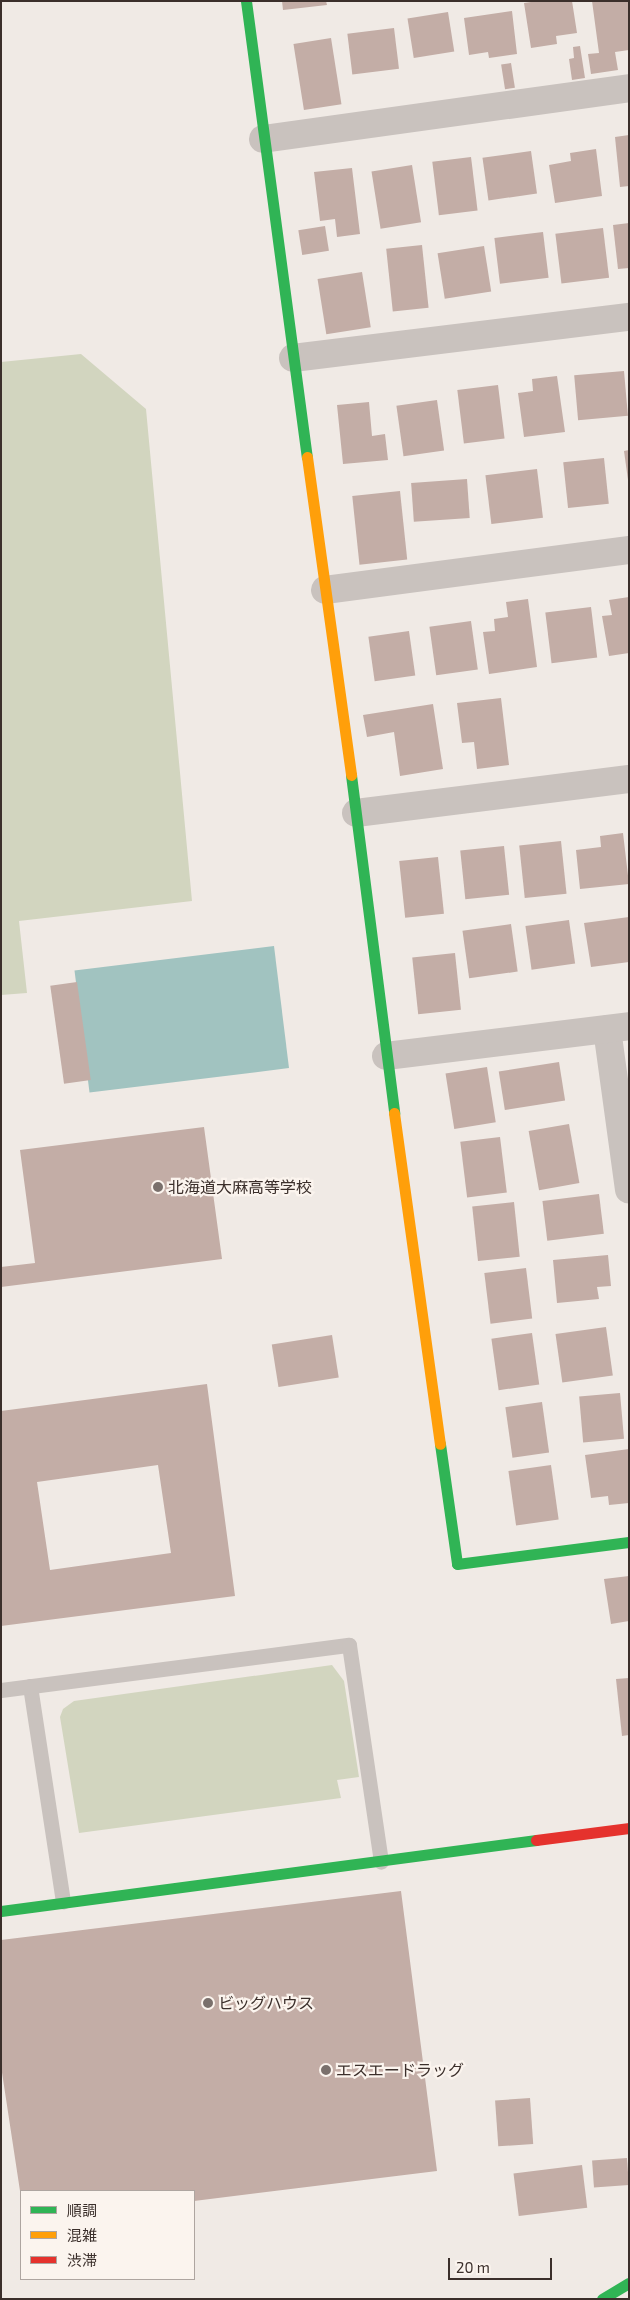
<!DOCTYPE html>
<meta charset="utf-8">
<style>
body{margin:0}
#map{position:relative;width:630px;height:2300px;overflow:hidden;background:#f0eae5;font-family:"Exo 2","Noto Sans JP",sans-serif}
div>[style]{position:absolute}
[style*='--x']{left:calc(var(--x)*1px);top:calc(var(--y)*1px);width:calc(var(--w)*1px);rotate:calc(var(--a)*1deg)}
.green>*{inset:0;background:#d2d5bf}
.water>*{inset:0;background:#a1c3c0;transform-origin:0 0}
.building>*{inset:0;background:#c3ada6;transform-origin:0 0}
.lane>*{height:15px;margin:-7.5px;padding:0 7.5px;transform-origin:7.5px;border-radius:7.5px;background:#c9c2be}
.street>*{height:28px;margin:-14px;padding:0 14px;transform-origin:14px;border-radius:14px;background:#c9c2be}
.fast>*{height:11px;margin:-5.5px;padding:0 5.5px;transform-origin:5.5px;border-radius:5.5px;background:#30b455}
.slow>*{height:11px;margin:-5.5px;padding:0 5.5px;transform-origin:5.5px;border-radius:5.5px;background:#ff9f0a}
.jam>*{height:11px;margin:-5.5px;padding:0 5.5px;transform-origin:5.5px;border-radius:5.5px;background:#e5322d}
.dots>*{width:14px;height:14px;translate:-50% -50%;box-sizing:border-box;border:2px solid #fbf4ee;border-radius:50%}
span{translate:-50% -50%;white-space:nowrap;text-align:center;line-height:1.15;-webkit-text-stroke:4.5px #fbf4ee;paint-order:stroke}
.poi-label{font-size:16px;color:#3b2f2b}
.left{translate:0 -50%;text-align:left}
.frame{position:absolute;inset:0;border:2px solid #3b2f2b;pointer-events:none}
.legend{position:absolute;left:20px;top:2190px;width:175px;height:90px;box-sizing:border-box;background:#fbf4ee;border:1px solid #aea5a0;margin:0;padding:6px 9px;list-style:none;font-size:15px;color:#3b2f2b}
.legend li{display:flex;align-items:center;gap:10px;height:25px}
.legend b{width:25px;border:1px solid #aea5a0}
.scale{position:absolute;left:448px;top:2258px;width:104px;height:22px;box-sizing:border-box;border:2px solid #3b2f2b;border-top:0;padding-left:6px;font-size:15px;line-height:18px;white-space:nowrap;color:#3b2f2b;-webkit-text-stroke:4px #fbf4ee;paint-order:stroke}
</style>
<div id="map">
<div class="green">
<i style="clip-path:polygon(81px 354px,146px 409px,192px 901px,19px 921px,27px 993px,1px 995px,1px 362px)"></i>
<i style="clip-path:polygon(332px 1665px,344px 1681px,359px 1777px,337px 1780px,341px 1798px,79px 1833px,60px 1717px,63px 1709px,74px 1701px)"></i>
</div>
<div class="water">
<i style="left:274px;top:946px;width:123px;height:201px;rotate:83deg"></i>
</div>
<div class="building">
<i style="clip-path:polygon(282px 1px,326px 1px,327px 5px,283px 10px)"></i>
<i style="clip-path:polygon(538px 1px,572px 1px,577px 33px,556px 36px,557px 44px,531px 48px,524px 3px)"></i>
<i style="clip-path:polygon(592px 1px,629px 1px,629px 50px,615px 52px,618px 70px,591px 74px,588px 54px,599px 53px)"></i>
<i style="clip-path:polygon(512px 11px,517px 54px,489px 58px,488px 52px,469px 55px,464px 18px)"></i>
<i style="left:448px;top:12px;width:40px;height:41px;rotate:81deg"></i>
<i style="left:394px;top:28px;width:41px;height:47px;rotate:83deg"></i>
<i style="left:331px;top:38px;width:67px;height:38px;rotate:81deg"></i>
<i style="clip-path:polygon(580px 46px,585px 78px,572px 80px,569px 59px,574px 58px,573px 47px)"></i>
<i style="left:511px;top:63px;width:25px;height:10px;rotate:81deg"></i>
<i style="clip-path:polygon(629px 135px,629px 186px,620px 187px,615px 137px)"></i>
<i style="clip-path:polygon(596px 149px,602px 196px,555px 203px,549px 165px,571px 161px,570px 153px)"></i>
<i style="left:531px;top:151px;width:43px;height:49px;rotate:82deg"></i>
<i style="left:471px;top:157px;width:54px;height:39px;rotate:83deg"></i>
<i style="left:412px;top:165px;width:58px;height:41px;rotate:81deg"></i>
<i style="clip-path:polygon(352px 168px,360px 234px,337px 237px,335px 219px,320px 221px,314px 172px)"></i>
<i style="clip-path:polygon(629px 223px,629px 268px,618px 269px,613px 225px)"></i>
<i style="left:325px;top:226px;width:25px;height:27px;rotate:81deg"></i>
<i style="left:603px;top:228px;width:50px;height:48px;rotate:83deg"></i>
<i style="left:543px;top:232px;width:46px;height:49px;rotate:83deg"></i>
<i style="left:422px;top:245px;width:63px;height:36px;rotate:84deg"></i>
<i style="left:484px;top:246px;width:46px;height:47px;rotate:81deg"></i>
<i style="left:362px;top:272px;width:56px;height:45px;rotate:81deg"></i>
<i style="left:624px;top:371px;width:45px;height:50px;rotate:85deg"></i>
<i style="clip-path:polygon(557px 376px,565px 432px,524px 437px,518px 393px,533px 391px,532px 379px)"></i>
<i style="left:498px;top:385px;width:54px;height:41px;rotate:83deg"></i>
<i style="left:437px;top:400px;width:51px;height:41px;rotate:82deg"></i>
<i style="clip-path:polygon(369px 402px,372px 436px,385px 434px,388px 460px,343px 464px,337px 405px)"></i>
<i style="clip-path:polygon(629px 450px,629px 480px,628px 480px,624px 451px)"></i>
<i style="left:604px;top:458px;width:46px;height:41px;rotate:84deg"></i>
<i style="left:537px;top:469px;width:49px;height:52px;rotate:83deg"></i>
<i style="left:467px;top:479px;width:39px;height:56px;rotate:86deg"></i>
<i style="left:400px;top:491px;width:69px;height:48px;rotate:84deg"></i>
<i style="clip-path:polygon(629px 597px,629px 653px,609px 656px,602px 616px,612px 615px,609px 600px)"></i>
<i style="clip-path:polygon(528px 599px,537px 667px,489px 674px,483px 632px,495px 631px,494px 619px,508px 617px,506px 602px)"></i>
<i style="left:591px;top:607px;width:51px;height:46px;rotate:83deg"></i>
<i style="left:471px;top:621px;width:49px;height:42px;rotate:82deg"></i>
<i style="left:409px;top:631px;width:45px;height:41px;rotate:82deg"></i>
<i style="clip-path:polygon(501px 698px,509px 765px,477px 769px,474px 742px,462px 743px,457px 703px)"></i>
<i style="clip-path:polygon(433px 704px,443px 769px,400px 776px,394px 732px,367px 737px,363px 715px)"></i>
<i style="clip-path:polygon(623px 833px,629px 884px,580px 889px,576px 850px,601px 847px,600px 836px)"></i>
<i style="left:561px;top:841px;width:53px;height:42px;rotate:84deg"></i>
<i style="left:504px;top:846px;width:49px;height:44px;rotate:84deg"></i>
<i style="left:438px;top:857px;width:57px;height:39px;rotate:84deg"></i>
<i style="clip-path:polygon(629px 917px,629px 962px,591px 967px,584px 923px)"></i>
<i style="left:569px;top:920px;width:44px;height:44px;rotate:82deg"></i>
<i style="left:511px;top:924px;width:48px;height:49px;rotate:82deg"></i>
<i style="left:455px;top:953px;width:57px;height:43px;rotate:84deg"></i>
<i style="left:77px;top:982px;width:99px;height:27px;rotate:82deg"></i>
<i style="left:559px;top:1062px;width:39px;height:61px;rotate:81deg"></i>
<i style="left:487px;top:1067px;width:56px;height:42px;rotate:81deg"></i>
<i style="left:569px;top:1124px;width:60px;height:41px;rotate:80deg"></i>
<i style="clip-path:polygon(204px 1127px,222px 1259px,1px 1287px,1px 1267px,35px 1263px,20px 1150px)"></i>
<i style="left:500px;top:1137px;width:56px;height:40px;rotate:83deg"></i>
<i style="left:599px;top:1194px;width:40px;height:57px;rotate:83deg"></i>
<i style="left:514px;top:1202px;width:55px;height:42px;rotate:84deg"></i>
<i style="clip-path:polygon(608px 1255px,611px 1286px,597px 1287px,599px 1299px,557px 1303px,553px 1260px)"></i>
<i style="left:526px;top:1268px;width:51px;height:42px;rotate:83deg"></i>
<i style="left:606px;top:1327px;width:49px;height:51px;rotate:82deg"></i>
<i style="left:532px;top:1333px;width:52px;height:41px;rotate:82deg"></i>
<i style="left:332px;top:1335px;width:43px;height:61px;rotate:81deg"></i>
<i style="clip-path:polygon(evenodd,207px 1384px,235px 1596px,1px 1626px,1px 1411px,207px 1384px,158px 1465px,171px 1553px,50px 1570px,37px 1482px,158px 1465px)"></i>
<i style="left:620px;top:1393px;width:46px;height:41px;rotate:85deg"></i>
<i style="left:542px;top:1402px;width:51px;height:37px;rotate:82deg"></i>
<i style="clip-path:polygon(629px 1449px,629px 1503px,609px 1505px,608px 1496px,591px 1498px,585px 1455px)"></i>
<i style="left:551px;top:1465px;width:55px;height:43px;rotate:82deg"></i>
<i style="clip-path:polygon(629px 1576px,629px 1621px,611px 1624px,604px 1579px)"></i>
<i style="clip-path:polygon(629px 1678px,629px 1735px,622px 1736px,616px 1679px)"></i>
<i style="clip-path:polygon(401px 1891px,437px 2171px,194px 2201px,194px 2191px,20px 2191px,1px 2066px,1px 1940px)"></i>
<i style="left:530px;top:2098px;width:46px;height:35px;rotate:86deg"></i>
<i style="left:627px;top:2158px;width:27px;height:35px;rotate:86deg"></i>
<i style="left:582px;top:2165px;width:43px;height:69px;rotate:83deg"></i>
</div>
<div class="lane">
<i style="--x:30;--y:1686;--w:218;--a:81.3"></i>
<i style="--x:1;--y:1690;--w:351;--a:-7.4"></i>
<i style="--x:349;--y:1645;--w:219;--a:81.6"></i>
</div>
<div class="street">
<i style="--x:263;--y:139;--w:370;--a:-7.9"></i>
<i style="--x:293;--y:358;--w:338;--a:-7"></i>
<i style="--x:325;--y:590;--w:307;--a:-7.5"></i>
<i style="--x:356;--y:813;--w:275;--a:-7.1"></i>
<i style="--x:607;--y:1029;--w:162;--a:82.2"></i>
<i style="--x:386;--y:1056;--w:245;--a:-7"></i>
</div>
<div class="fast">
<i style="--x:246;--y:1;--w:460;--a:82.4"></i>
<i style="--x:351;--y:775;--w:341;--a:82.7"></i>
<i style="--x:440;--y:1444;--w:121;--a:81.9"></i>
<i style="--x:457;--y:1564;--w:173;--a:-7.3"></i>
<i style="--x:1;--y:1911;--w:540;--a:-7.56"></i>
<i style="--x:602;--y:2299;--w:31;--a:-31"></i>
</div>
<div class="slow">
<i style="--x:307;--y:457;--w:321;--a:82.1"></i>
<i style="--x:394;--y:1113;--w:334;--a:82.1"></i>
</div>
<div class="jam">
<i style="--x:536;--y:1840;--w:94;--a:-7.4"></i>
</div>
<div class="dots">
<i style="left:158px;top:1187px;background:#7a706c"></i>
<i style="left:208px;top:2003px;background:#7a706c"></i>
<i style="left:326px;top:2070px;background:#7a706c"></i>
</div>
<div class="poi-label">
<span class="left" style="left:168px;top:1187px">北海道大麻高等学校</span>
<span class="left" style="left:218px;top:2003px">ビッグハウス</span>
<span class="left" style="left:336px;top:2070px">エスエードラッグ</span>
</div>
<div class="frame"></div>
<ul class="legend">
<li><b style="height:6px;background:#30b455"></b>順調</li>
<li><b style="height:6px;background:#ff9f0a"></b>混雑</li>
<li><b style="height:6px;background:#e5322d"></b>渋滞</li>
</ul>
<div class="scale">20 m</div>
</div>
